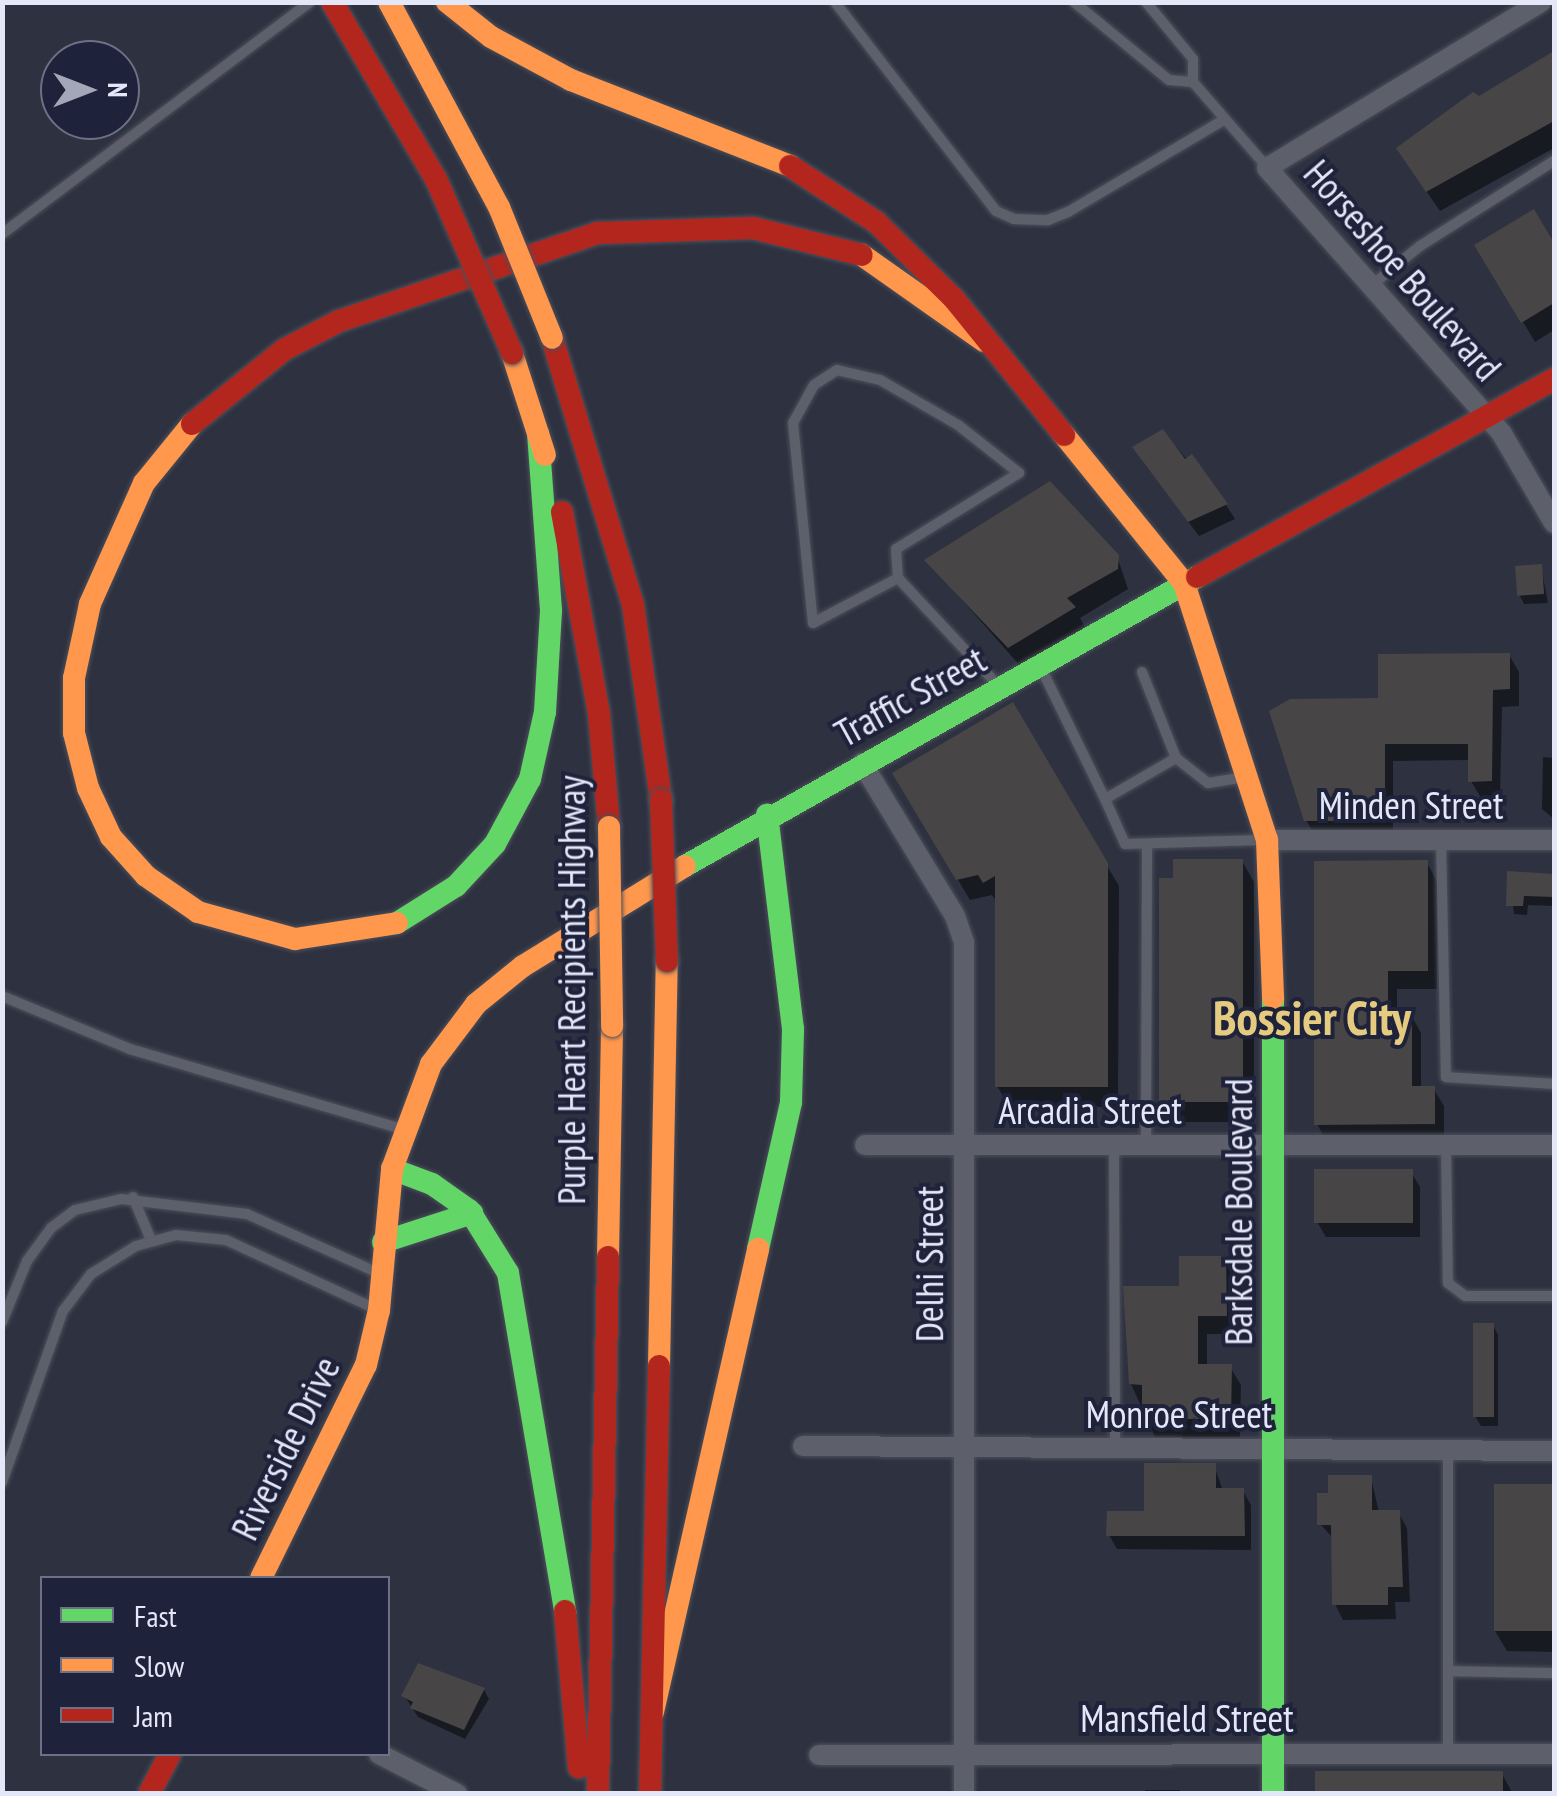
<!DOCTYPE html>
<style>
body{margin:0}
#map{position:relative;width:1557px;height:1796px;overflow:hidden;background:#2e313f;font-family:"PT Sans Narrow",sans-serif}
div>[style]{position:absolute}
[style*='--x']{left:calc(var(--x)*1px);top:calc(var(--y)*1px);width:calc(var(--w)*1px);rotate:calc(var(--a)*1deg)}
.shadow>*{inset:0;background:#0007;transform-origin:0 0}
.building>*{inset:0;background:#474546;transform-origin:0 0}
.roads{filter:drop-shadow(0 0 2px #4c4f5b) drop-shadow(0 0 2px #4c4f5b)}
.lane>*{height:10px;margin:-5px;padding:0 5px;transform-origin:5px;border-radius:5px;background:#5d5f6a}
.street>*{height:20px;margin:-10px;padding:0 10px;transform-origin:10px;border-radius:10px;background:#5d5f6a}
.fast>*{height:22px;margin:-11px;padding:0 11px;transform-origin:11px;border-radius:11px;background:#63d668}
.slow>*{height:22px;margin:-11px;padding:0 11px;transform-origin:11px;border-radius:11px;background:#ff974d}
.jam>*{height:22px;margin:-11px;padding:0 11px;transform-origin:11px;border-radius:11px;background:#b3261e}
.bridges{filter:drop-shadow(0 0 2px #4c4f5b) drop-shadow(0 0 2px #4c4f5b)}
.slow-bridge>*{height:22px;margin:-11px;padding:0 11px;transform-origin:11px;border-radius:11px;background:#ff974d}
.jam-bridge>*{height:22px;margin:-11px;padding:0 11px;transform-origin:11px;border-radius:11px;background:#b3261e}
span{translate:-50% -50%;white-space:nowrap;text-align:center;line-height:1.15;-webkit-text-stroke:8px #1e223b;paint-order:stroke}
.street-label{font-size:38px;color:#e3e7f8}
.district-label{font-size:48px;color:#e4cb7f;font-weight:700}
.frame{position:absolute;inset:0;border:5px solid #e3e7f8;pointer-events:none}
.legend{position:absolute;left:40px;top:1576px;width:350px;height:180px;box-sizing:border-box;background:#1e223b;border:2px solid #6d7187;margin:0;padding:12px 18px;list-style:none;font-size:30px;color:#e3e7f8}
.legend li{display:flex;align-items:center;gap:20px;height:50px}
.legend b{width:50px;border:2px solid #6d7187}
.north{position:absolute;left:40px;top:40px;width:100px;height:100px;box-sizing:border-box;background:#1e223b;border:2px solid #6d7187;border-radius:50%;rotate:90deg;font-size:28px;font-weight:700;line-height:40px;text-align:center;color:#e3e7f8}
.north::after{content:'';display:block;margin:auto;width:35px;height:45px;background:#a4a7b7;clip-path:polygon(50% 0,100% 100%,50% 72%,0 100%)}
</style>
<div id="map">
<div class="shadow">
<i style="clip-path:polygon(1554px 54px,1554px 148px,1440px 211px,1411px 169px,1479px 98px)"></i>
<i style="clip-path:polygon(1533px 212px,1554px 248px,1554px 330px,1535px 342px,1477px 245px)"></i>
<i style="clip-path:polygon(1163px 432px,1226px 505px,1235px 519px,1199px 536px,1144px 463px)"></i>
<i style="clip-path:polygon(1117px 556px,1128px 589px,1080px 618px,1086px 629px,1021px 667px,927px 560px)"></i>
<i style="clip-path:polygon(1541px 566px,1548px 603px,1524px 604px,1519px 594px)"></i>
<i style="clip-path:polygon(1509px 655px,1519px 672px,1519px 706px,1502px 707px,1500px 798px,1481px 798px,1471px 781px,1470px 760px,1393px 761px,1393px 837px,1316px 837px,1306px 820px,1381px 700px)"></i>
<i style="clip-path:polygon(1012px 705px,1119px 886px,1118px 1107px,1009px 1106px,997px 1086px,998px 904px,992px 895px,970px 900px,895px 774px)"></i>
<i style="clip-path:polygon(1543px 757px,1554px 758px,1554px 819px,1542px 809px)"></i>
<i style="clip-path:polygon(1242px 861px,1254px 882px,1254px 1122px,1173px 1122px,1161px 1101px,1176px 880px)"></i>
<i style="clip-path:polygon(1427px 863px,1437px 881px,1437px 989px,1397px 989px,1397px 1015px,1411px 1015px,1421px 1033px,1421px 1088px,1433px 1088px,1444px 1106px,1444px 1142px,1327px 1142px,1317px 1124px)"></i>
<i style="clip-path:polygon(1510px 874px,1554px 876px,1554px 906px,1528px 905px,1527px 915px,1514px 914px)"></i>
<i style="clip-path:polygon(1411px 1172px,1420px 1187px,1420px 1237px,1326px 1237px,1317px 1222px)"></i>
<i style="clip-path:polygon(1225px 1259px,1235px 1277px,1236px 1334px,1207px 1334px,1207px 1367px,1230px 1367px,1241px 1385px,1240px 1437px,1155px 1437px,1131px 1384px,1182px 1288px)"></i>
<i style="clip-path:polygon(1493px 1325px,1498px 1335px,1498px 1426px,1481px 1426px,1475px 1416px)"></i>
<i style="clip-path:polygon(1214px 1465px,1223px 1491px,1243px 1491px,1251px 1505px,1251px 1550px,1117px 1549px,1109px 1535px)"></i>
<i style="clip-path:polygon(1371px 1478px,1379px 1512px,1398px 1512px,1407px 1528px,1410px 1602px,1395px 1602px,1396px 1619px,1343px 1620px,1335px 1604px,1334px 1539px,1320px 1524px,1330px 1496px)"></i>
<i style="clip-path:polygon(1496px 1486px,1554px 1487px,1554px 1652px,1507px 1651px,1495px 1631px)"></i>
<i style="clip-path:polygon(484px 1690px,489px 1699px,465px 1739px,418px 1717px,404px 1695px)"></i>
<i style="clip-path:polygon(1502px 1774px,1513px 1794px,1317px 1793px)"></i>
<i style="left:1145px;top:1790px;width:35px;height:4px"></i>
</div>
<div class="building">
<i style="clip-path:polygon(1554px 51px,1554px 121px,1426px 192px,1396px 148px,1473px 92px,1479px 96px)"></i>
<i style="clip-path:polygon(1534px 209px,1554px 243px,1554px 303px,1521px 323px,1474px 245px)"></i>
<i style="clip-path:polygon(1163px 429px,1185px 459px,1192px 454px,1228px 504px,1188px 522px,1132px 447px)"></i>
<i style="clip-path:polygon(1050px 481px,1119px 555px,1118px 569px,1067px 598px,1076px 607px,1008px 648px,924px 560px)"></i>
<i style="left:1542px;top:564px;width:30px;height:27px;rotate:86deg"></i>
<i style="clip-path:polygon(1510px 653px,1510px 689px,1493px 690px,1492px 781px,1468px 782px,1468px 744px,1385px 744px,1385px 821px,1304px 821px,1269px 711px,1290px 699px,1378px 698px,1378px 654px)"></i>
<i style="clip-path:polygon(1013px 702px,1108px 863px,1108px 1087px,995px 1087px,995px 876px,983px 883px,978px 875px,956px 880px,892px 773px)"></i>
<i style="clip-path:polygon(1173px 859px,1243px 859px,1243px 1102px,1159px 1102px,1159px 878px,1173px 878px)"></i>
<i style="clip-path:polygon(1428px 860px,1428px 971px,1388px 971px,1388px 1012px,1412px 1012px,1412px 1086px,1435px 1086px,1435px 1124px,1314px 1125px,1314px 861px)"></i>
<i style="clip-path:polygon(1507px 871px,1554px 874px,1554px 897px,1524px 896px,1523px 906px,1506px 906px)"></i>
<i style="left:1314px;top:1169px;width:99px;height:54px"></i>
<i style="clip-path:polygon(1179px 1256px,1226px 1256px,1227px 1316px,1198px 1316px,1198px 1364px,1232px 1364px,1231px 1419px,1142px 1419px,1142px 1385px,1129px 1384px,1123px 1286px,1179px 1286px)"></i>
<i style="left:1473px;top:1323px;width:21px;height:94px"></i>
<i style="clip-path:polygon(1144px 1463px,1216px 1463px,1216px 1488px,1244px 1488px,1245px 1536px,1106px 1536px,1107px 1511px,1144px 1511px)"></i>
<i style="clip-path:polygon(1328px 1475px,1372px 1475px,1372px 1510px,1400px 1510px,1403px 1587px,1388px 1587px,1388px 1605px,1332px 1605px,1331px 1525px,1317px 1525px,1317px 1493px,1328px 1493px)"></i>
<i style="left:1494px;top:1484px;width:60px;height:147px"></i>
<i style="clip-path:polygon(418px 1663px,485px 1688px,464px 1730px,410px 1708px,413px 1702px,401px 1696px)"></i>
<i style="left:1315px;top:1771px;width:188px;height:22px"></i>
</div>
<div class="roads">
<div class="lane">
<i style="--x:835;--y:2;--w:264;--a:52.4"></i>
<i style="--x:996;--y:211;--w:20;--a:24"></i>
<i style="--x:1014;--y:219;--w:34;--a:2"></i>
<i style="--x:1048;--y:220;--w:22;--a:-22"></i>
<i style="--x:1068;--y:212;--w:182;--a:-30.6"></i>
<i style="--x:1074;--y:2;--w:123;--a:39.4"></i>
<i style="--x:1169;--y:80;--w:24;--a:5"></i>
<i style="--x:1146;--y:2;--w:74;--a:50.5"></i>
<i style="--x:1193;--y:59;--w:23;--a:90"></i>
<i style="--x:1193;--y:82;--w:113;--a:49"></i>
<i style="--x:2;--y:234;--w:386;--a:-37"></i>
<i style="--x:1371;--y:286;--w:63;--a:-39.2"></i>
<i style="--x:1420;--y:246;--w:159;--a:-32.4"></i>
<i style="--x:898;--y:578;--w:29;--a:-94"></i>
<i style="--x:896;--y:549;--w:145;--a:-31.7"></i>
<i style="--x:1019;--y:473;--w:78;--a:-141.8"></i>
<i style="--x:958;--y:425;--w:90;--a:-150"></i>
<i style="--x:880;--y:380;--w:44;--a:-166.9"></i>
<i style="--x:837;--y:370;--w:27;--a:147"></i>
<i style="--x:814;--y:385;--w:43;--a:118.9"></i>
<i style="--x:793;--y:423;--w:201;--a:84.3"></i>
<i style="--x:813;--y:623;--w:96;--a:-27.9"></i>
<i style="--x:898;--y:578;--w:145;--a:47"></i>
<i style="--x:1042;--y:670;--w:144;--a:64"></i>
<i style="--x:1105;--y:799;--w:82;--a:-30"></i>
<i style="--x:1176;--y:758;--w:41;--a:38"></i>
<i style="--x:1208;--y:783;--w:38;--a:-9"></i>
<i style="--x:1142;--y:672;--w:92;--a:68.4"></i>
<i style="--x:1105;--y:799;--w:49;--a:66"></i>
<i style="--x:1125;--y:844;--w:136;--a:-1.7"></i>
<i style="--x:1441;--y:841;--w:236;--a:88.8"></i>
<i style="--x:1446;--y:1077;--w:108;--a:3.7"></i>
<i style="--x:2;--y:996;--w:139;--a:22.5"></i>
<i style="--x:130;--y:1049;--w:283;--a:16.4"></i>
<i style="--x:1146;--y:1144;--w:300;--a:-89.8"></i>
<i style="--x:1114;--y:1145;--w:304;--a:89.8"></i>
<i style="--x:1446;--y:1145;--w:138;--a:89.2"></i>
<i style="--x:1448;--y:1283;--w:21;--a:37"></i>
<i style="--x:1465;--y:1296;--w:89;--a:0"></i>
<i style="--x:133;--y:1197;--w:47;--a:67.3"></i>
<i style="--x:2;--y:1322;--w:66;--a:-67.7"></i>
<i style="--x:27;--y:1261;--w:41;--a:-54"></i>
<i style="--x:51;--y:1228;--w:30;--a:-37"></i>
<i style="--x:75;--y:1210;--w:47;--a:-13.4"></i>
<i style="--x:121;--y:1199;--w:127;--a:6.8"></i>
<i style="--x:247;--y:1214;--w:141;--a:24.2"></i>
<i style="--x:1448;--y:1451;--w:303;--a:90"></i>
<i style="--x:2;--y:1482;--w:182;--a:-70.4"></i>
<i style="--x:63;--y:1311;--w:46;--a:-52.9"></i>
<i style="--x:91;--y:1274;--w:53;--a:-31.9"></i>
<i style="--x:136;--y:1246;--w:41;--a:-15.4"></i>
<i style="--x:176;--y:1235;--w:50;--a:5.7"></i>
<i style="--x:226;--y:1240;--w:165;--a:24.7"></i>
<i style="--x:1448;--y:1671;--w:106;--a:1.1"></i>
</div>
<div class="street">
<i style="--x:1541;--y:2;--w:320;--a:148.8"></i>
<i style="--x:1267;--y:168;--w:355;--a:48.5"></i>
<i style="--x:1502;--y:434;--w:103;--a:59.7"></i>
<i style="--x:862;--y:763;--w:179;--a:58.7"></i>
<i style="--x:955;--y:916;--w:28;--a:71"></i>
<i style="--x:964;--y:942;--w:852;--a:90"></i>
<i style="--x:1267;--y:840;--w:287;--a:0"></i>
<i style="--x:865;--y:1145;--w:689;--a:0"></i>
<i style="--x:803;--y:1446;--w:751;--a:0.38"></i>
<i style="--x:379;--y:1754;--w:88;--a:27.1"></i>
<i style="--x:819;--y:1755;--w:735;--a:-0.08"></i>
</div>
<div class="fast">
<i style="--x:685;--y:866;--w:588;--a:-29.44"></i>
<i style="--x:397;--y:923;--w:70;--a:-32.1"></i>
<i style="--x:456;--y:886;--w:57;--a:-47.1"></i>
<i style="--x:495;--y:844;--w:74;--a:-61.7"></i>
<i style="--x:530;--y:779;--w:69;--a:-77.4"></i>
<i style="--x:545;--y:712;--w:102;--a:-86.6"></i>
<i style="--x:551;--y:610;--w:177;--a:-94.2"></i>
<i style="--x:1273;--y:998;--w:796;--a:90"></i>
<i style="--x:392;--y:1169;--w:43;--a:20.6"></i>
<i style="--x:432;--y:1184;--w:45;--a:35.1"></i>
<i style="--x:469;--y:1210;--w:74;--a:58.2"></i>
<i style="--x:508;--y:1273;--w:343;--a:80.4"></i>
<i style="--x:383;--y:1242;--w:94;--a:-18"></i>
<i style="--x:758;--y:1249;--w:151;--a:-77.3"></i>
<i style="--x:791;--y:1102;--w:73;--a:-88.4"></i>
<i style="--x:793;--y:1029;--w:216;--a:-96.9"></i>
</div>
<div class="slow">
<i style="--x:447;--y:2;--w:56;--a:38.5"></i>
<i style="--x:491;--y:37;--w:91;--a:28.3"></i>
<i style="--x:571;--y:80;--w:235;--a:21.4"></i>
<i style="--x:862;--y:255;--w:149;--a:35.2"></i>
<i style="--x:512;--y:353;--w:107;--a:72.1"></i>
<i style="--x:192;--y:424;--w:76;--a:129.1"></i>
<i style="--x:144;--y:483;--w:133;--a:114.1"></i>
<i style="--x:90;--y:604;--w:76;--a:102.2"></i>
<i style="--x:74;--y:678;--w:55;--a:90"></i>
<i style="--x:74;--y:733;--w:57;--a:75.7"></i>
<i style="--x:88;--y:788;--w:54;--a:64.9"></i>
<i style="--x:111;--y:837;--w:52;--a:48.1"></i>
<i style="--x:146;--y:876;--w:63;--a:34.7"></i>
<i style="--x:198;--y:912;--w:101;--a:15.6"></i>
<i style="--x:295;--y:939;--w:103;--a:-8.9"></i>
<i style="--x:1064;--y:435;--w:191;--a:51"></i>
<i style="--x:1184;--y:583;--w:270;--a:72.1"></i>
<i style="--x:1267;--y:840;--w:158;--a:87.8"></i>
<i style="--x:392;--y:1169;--w:112;--a:-69.6"></i>
<i style="--x:431;--y:1064;--w:75;--a:-53.1"></i>
<i style="--x:476;--y:1004;--w:60;--a:-39"></i>
<i style="--x:523;--y:966;--w:190;--a:-31.7"></i>
<i style="--x:608;--y:1257;--w:231;--a:-89"></i>
<i style="--x:659;--y:1366;--w:405;--a:-88.9"></i>
<i style="--x:261;--y:1578;--w:237;--a:-63.8"></i>
<i style="--x:366;--y:1365;--w:57;--a:-76.7"></i>
<i style="--x:379;--y:1310;--w:142;--a:-84.7"></i>
<i style="--x:653;--y:1712;--w:475;--a:-77.2"></i>
</div>
<div class="jam">
<i style="--x:790;--y:166;--w:103;--a:33.1"></i>
<i style="--x:876;--y:222;--w:110;--a:44.6"></i>
<i style="--x:954;--y:299;--w:175;--a:51"></i>
<i style="--x:552;--y:338;--w:279;--a:73.1"></i>
<i style="--x:633;--y:605;--w:197;--a:81.8"></i>
<i style="--x:192;--y:424;--w:119;--a:-38.9"></i>
<i style="--x:285;--y:349;--w:61;--a:-27.4"></i>
<i style="--x:339;--y:321;--w:273;--a:-18.8"></i>
<i style="--x:597;--y:233;--w:156;--a:-1.8"></i>
<i style="--x:753;--y:228;--w:112;--a:13.9"></i>
<i style="--x:562;--y:512;--w:205;--a:79.6"></i>
<i style="--x:599;--y:714;--w:113;--a:84.9"></i>
<i style="--x:1197;--y:577;--w:408;--a:-29"></i>
<i style="--x:565;--y:1611;--w:157;--a:84.9"></i>
<i style="--x:149;--y:1794;--w:45;--a:-62.3"></i>
<i style="--x:598;--y:1794;--w:537;--a:-88.93"></i>
<i style="--x:650;--y:1794;--w:428;--a:-88.8"></i>
</div>
</div>
<div class="bridges">
<div class="slow-bridge">
<i style="--x:389;--y:2;--w:233;--a:61.8"></i>
<i style="--x:499;--y:207;--w:141;--a:68"></i>
<i style="--x:609;--y:827;--w:199;--a:89.1"></i>
</div>
<div class="jam-bridge">
<i style="--x:332;--y:2;--w:205;--a:59.6"></i>
<i style="--x:436;--y:179;--w:190;--a:66.4"></i>
<i style="--x:661;--y:800;--w:161;--a:87.9"></i>
</div>
</div>
<div class="street-label">
<span style="left:1403px;top:270px;rotate:49deg">Horseshoe Boulevard</span>
<span style="left:910px;top:696px;rotate:-29deg">Traffic Street</span>
<span style="left:1411px;top:805px">Minden Street</span>
<span style="left:571px;top:990px;rotate:-90deg">Purple Heart Recipients Highway</span>
<span style="left:1090px;top:1110px">Arcadia Street</span>
<span style="left:1238px;top:1212px;rotate:-90deg">Barksdale Boulevard</span>
<span style="left:929px;top:1264px;rotate:-90deg">Delhi Street</span>
<span style="left:1179px;top:1414px">Monroe Street</span>
<span style="left:285px;top:1448px;rotate:-64deg">Riverside Drive</span>
<span style="left:1187px;top:1718px">Mansfield Street</span>
</div>
<div class="district-label">
<span style="left:1312px;top:1018px">Bossier City</span>
</div>
<div class="frame"></div>
<ul class="legend">
<li><b style="height:12px;background:#63d668"></b>Fast</li>
<li><b style="height:12px;background:#ff974d"></b>Slow</li>
<li><b style="height:12px;background:#b3261e"></b>Jam</li>
</ul>
<div class="north">N</div>
</div>
